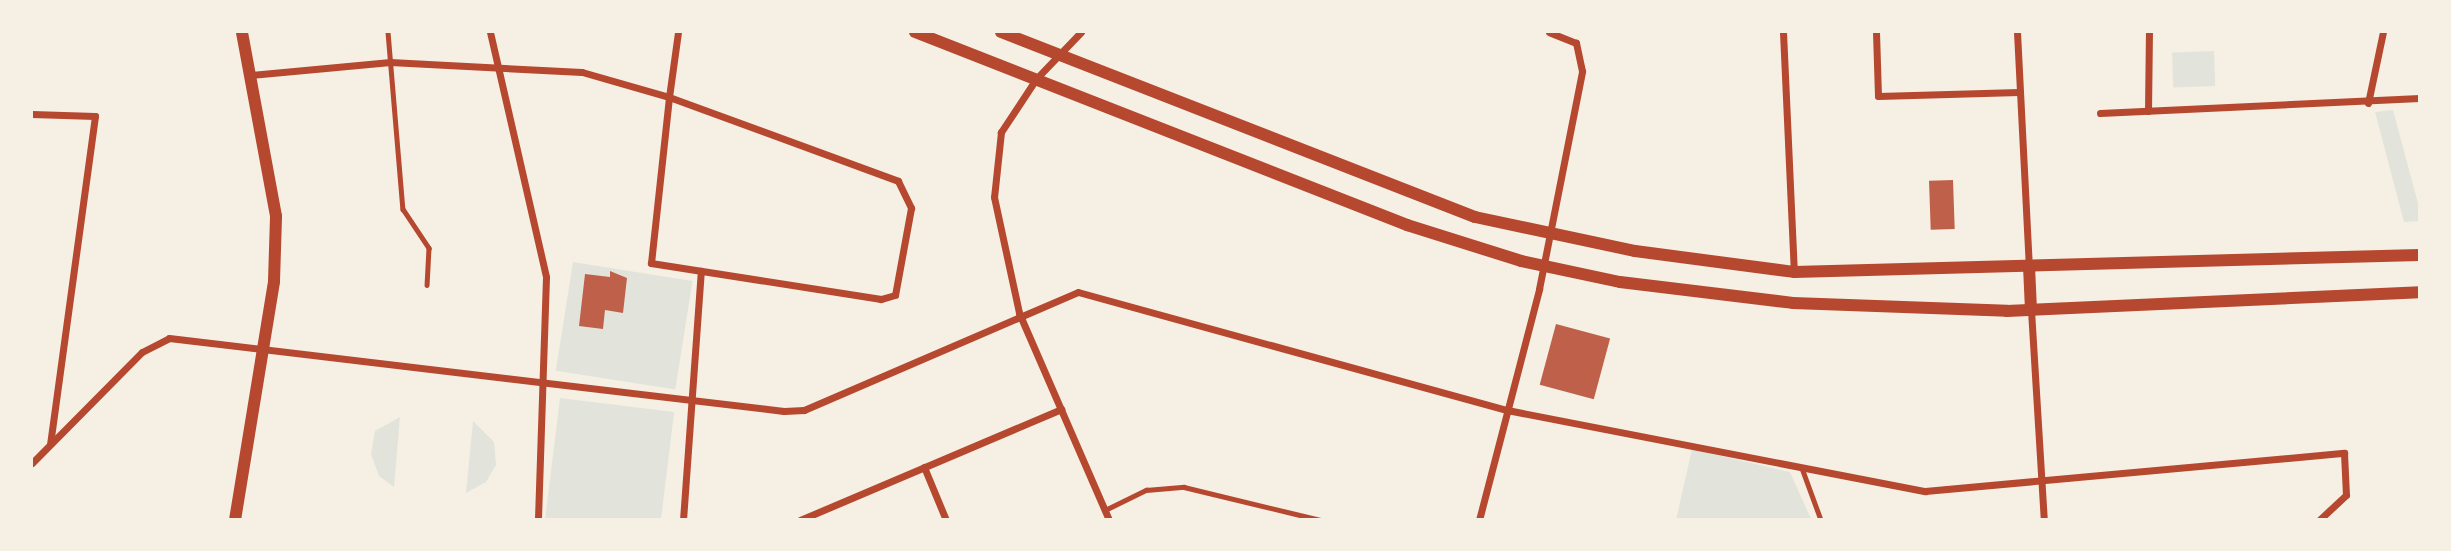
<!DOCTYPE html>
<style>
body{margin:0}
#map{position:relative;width:2451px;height:551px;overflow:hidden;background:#f6efe4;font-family:Rubik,sans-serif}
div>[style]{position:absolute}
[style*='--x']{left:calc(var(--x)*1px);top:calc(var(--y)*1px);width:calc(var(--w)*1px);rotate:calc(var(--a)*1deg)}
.green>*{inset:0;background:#e2e4dc;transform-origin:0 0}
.building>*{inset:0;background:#bf614a;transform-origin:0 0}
.service>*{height:4.5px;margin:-2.25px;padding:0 2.25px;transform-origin:2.25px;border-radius:2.25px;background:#b5482f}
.minor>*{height:7px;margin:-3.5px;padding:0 3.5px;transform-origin:3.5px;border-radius:3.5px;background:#b5482f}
.tertiary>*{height:12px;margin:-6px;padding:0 6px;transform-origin:6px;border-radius:6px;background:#b5482f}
.secondary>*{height:12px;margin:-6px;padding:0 6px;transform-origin:6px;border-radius:6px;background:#b5482f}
span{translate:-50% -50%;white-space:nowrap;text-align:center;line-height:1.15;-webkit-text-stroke:5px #f6efe4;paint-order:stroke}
.frame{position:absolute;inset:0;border:33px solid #f6efe4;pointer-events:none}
</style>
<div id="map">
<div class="green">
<i style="left:2214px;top:51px;width:35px;height:42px;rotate:88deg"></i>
<i style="clip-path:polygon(2393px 110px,2419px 207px,2419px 221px,2404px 222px,2375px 112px)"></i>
<i style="left:573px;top:262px;width:121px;height:110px;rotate:9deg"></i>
<i style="left:560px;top:398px;width:115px;height:121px;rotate:7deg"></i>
<i style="clip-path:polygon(400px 417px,394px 487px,379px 476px,371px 454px,375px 431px)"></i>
<i style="clip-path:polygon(473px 421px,494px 442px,496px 465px,486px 482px,466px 493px)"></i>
<i style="clip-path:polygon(1692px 449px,1790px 472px,1811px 519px,1676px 520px)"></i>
</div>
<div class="building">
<i style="left:1953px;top:180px;width:49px;height:24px;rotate:88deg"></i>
<i style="clip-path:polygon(610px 271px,627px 278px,623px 313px,605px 310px,603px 329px,579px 326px,585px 274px,610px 277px)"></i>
<i style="left:1556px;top:324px;width:56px;height:63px;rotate:15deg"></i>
</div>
<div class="service">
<i style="--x:388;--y:32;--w:178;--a:85.2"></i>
<i style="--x:403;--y:209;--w:47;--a:56.3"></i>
<i style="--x:429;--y:248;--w:37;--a:93"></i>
<i style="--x:1802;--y:468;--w:55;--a:69.9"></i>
<i style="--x:1105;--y:510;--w:46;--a:-26"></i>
<i style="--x:1146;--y:490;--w:38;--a:-5"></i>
<i style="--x:1184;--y:487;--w:140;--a:13.6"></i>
</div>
<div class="minor">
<i style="--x:490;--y:32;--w:251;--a:77.1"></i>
<i style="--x:546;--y:277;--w:243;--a:91.9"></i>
<i style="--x:1081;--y:32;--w:65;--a:133.8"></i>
<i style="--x:1036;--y:79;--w:64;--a:123.4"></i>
<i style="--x:1001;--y:132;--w:65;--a:96.1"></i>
<i style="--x:994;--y:197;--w:119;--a:77.8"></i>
<i style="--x:1019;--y:313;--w:226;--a:66.5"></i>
<i style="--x:1783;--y:32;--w:240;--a:87.4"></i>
<i style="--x:1876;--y:32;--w:64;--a:88.2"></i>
<i style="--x:1878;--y:96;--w:141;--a:-1.6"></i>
<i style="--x:2017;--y:32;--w:234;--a:87.1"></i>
<i style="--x:250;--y:75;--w:141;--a:-5.3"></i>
<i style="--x:390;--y:62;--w:192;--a:3"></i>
<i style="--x:582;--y:72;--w:91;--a:16"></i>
<i style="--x:669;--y:97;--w:244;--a:20.1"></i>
<i style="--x:898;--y:181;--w:30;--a:64"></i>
<i style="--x:911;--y:208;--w:88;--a:100.4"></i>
<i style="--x:895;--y:295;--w:15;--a:164"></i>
<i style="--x:881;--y:299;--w:233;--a:-171.1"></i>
<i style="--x:651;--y:263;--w:167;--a:-83.8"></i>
<i style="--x:669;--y:97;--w:66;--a:-82.1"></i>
<i style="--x:2368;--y:103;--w:73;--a:-78.1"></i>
<i style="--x:2148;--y:111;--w:79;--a:-89.3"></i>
<i style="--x:2100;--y:113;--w:320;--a:-2.7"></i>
<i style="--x:32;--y:114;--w:63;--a:1.8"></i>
<i style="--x:95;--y:116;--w:330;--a:97.8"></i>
<i style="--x:2031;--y:310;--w:210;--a:86.5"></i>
<i style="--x:32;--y:463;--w:156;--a:-45.3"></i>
<i style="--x:142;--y:352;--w:30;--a:-27"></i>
<i style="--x:169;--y:338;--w:619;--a:6.77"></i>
<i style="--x:784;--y:411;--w:20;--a:-3"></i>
<i style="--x:804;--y:410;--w:298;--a:-23.3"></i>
<i style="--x:1078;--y:292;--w:445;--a:15.4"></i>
<i style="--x:1507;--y:410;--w:426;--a:11"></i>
<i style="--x:1925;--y:491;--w:421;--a:-5.2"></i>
<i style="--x:2344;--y:453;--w:42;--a:87.3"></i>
<i style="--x:2346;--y:495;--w:37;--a:137"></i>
<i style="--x:924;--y:467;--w:57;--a:67.5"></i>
<i style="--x:683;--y:520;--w:250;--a:-85.9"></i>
<i style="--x:800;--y:520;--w:284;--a:-23"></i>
<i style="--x:1479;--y:520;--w:239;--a:-75.4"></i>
<i style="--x:1539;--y:289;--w:222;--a:-78.8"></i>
<i style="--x:1582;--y:71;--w:29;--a:-102"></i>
<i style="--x:1576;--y:43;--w:29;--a:-158"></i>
</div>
<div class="tertiary">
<i style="--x:915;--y:32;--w:529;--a:21.42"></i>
<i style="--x:1407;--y:225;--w:120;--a:17.5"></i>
<i style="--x:1521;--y:261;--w:101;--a:12"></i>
<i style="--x:1620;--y:282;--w:174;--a:6.9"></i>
<i style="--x:1793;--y:303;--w:214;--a:2.1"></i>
<i style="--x:2007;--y:311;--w:413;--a:-2.6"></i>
<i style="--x:1001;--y:32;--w:509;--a:21.32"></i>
<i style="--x:1475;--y:217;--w:164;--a:12"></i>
<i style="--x:1635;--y:251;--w:160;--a:7.5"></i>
<i style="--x:1794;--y:272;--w:626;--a:-1.56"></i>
<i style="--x:2029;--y:266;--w:44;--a:87.4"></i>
</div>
<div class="secondary">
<i style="--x:235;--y:520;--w:242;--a:-80.7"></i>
<i style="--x:274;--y:281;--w:65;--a:-88.2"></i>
<i style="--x:276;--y:216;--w:187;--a:-100.5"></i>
</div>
<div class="frame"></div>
</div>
